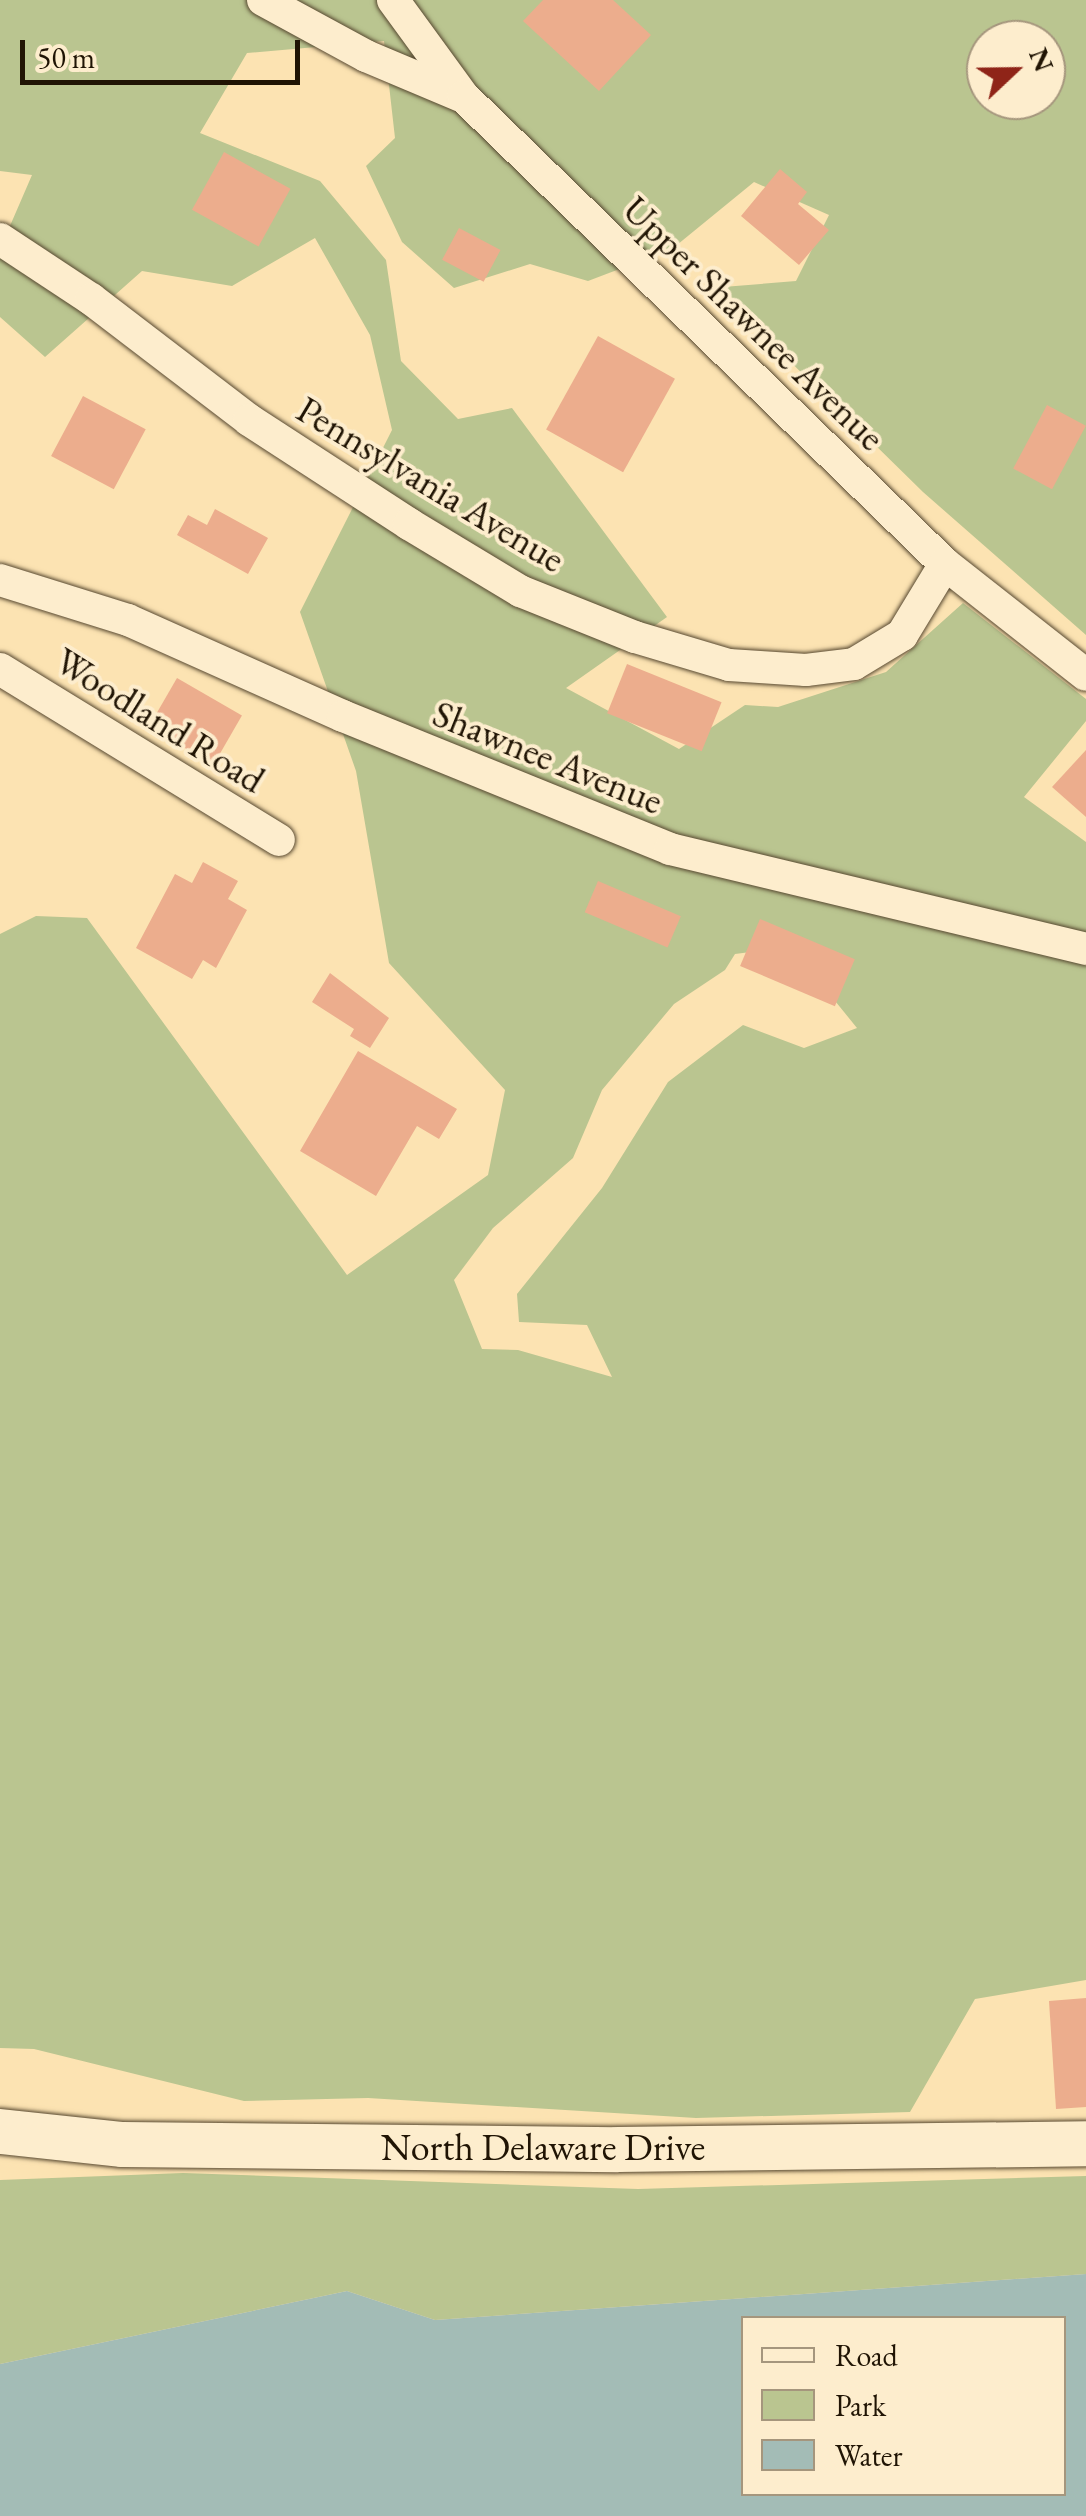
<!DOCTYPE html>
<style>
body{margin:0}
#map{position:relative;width:1086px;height:2516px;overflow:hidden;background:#fce3b2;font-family:"EB Garamond",serif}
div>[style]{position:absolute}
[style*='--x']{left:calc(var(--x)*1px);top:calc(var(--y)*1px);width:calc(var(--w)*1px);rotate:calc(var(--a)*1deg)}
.green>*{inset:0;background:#bac590}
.water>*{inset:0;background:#a3bcb6}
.building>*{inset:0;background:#ecad8d;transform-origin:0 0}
.roads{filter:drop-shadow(0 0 2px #574830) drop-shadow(0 0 2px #574830)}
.minor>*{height:32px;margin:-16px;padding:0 16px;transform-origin:16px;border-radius:16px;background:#fdedcd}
.secondary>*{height:45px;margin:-22.5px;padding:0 22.5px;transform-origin:22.5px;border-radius:22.5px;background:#fdedcd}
span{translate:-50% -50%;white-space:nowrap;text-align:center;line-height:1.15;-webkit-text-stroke:8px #fdedcd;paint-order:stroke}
.street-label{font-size:38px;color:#201404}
.legend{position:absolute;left:741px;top:2316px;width:325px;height:180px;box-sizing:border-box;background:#fdedcd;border:2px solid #a5967d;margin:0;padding:12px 18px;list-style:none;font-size:30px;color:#201404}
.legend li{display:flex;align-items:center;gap:20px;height:50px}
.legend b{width:50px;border:2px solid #a5967d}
.north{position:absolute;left:966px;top:20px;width:100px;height:100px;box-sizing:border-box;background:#fdedcd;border:2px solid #a5967d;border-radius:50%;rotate:68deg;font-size:28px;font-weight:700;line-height:40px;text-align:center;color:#201404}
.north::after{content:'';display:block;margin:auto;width:35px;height:45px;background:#8f2418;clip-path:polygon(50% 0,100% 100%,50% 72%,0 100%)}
.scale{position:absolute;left:20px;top:40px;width:280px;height:45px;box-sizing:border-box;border:5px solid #201404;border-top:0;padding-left:12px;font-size:30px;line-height:35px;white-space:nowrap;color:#201404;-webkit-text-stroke:8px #fdedcd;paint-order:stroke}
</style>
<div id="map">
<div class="green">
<i style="clip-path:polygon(evenodd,0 0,1086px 0,1086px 635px,923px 492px,757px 329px,723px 287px,796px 281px,829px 215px,754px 182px,672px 249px,588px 281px,530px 264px,454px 288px,402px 242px,366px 166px,395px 138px,384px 41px,247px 53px,200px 133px,320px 181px,386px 260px,401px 361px,458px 419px,512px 408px,667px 617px,566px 688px,679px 749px,745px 705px,778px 707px,886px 672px,963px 603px,1086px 699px,1086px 721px,1024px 797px,1086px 842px,1086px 1980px,975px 1999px,910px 2112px,696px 2118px,368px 2098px,244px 2101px,34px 2049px,0 2048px,0 934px,36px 916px,87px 918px,347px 1275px,488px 1175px,505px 1090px,389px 963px,356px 771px,300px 612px,392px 430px,370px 335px,315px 238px,232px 286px,142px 271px,45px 357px,0 317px,0 249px,32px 175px,0 171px,0 0,986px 40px,1046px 40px,1046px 100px,986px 100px,986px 40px,0 0,773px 949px,797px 954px,857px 1028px,804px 1048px,743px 1025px,668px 1082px,602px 1188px,517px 1294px,519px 1322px,587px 1325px,612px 1377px,518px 1350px,482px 1349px,454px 1280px,493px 1228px,573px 1158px,602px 1090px,674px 1004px,725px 970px,735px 954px,773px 949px)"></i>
<i style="clip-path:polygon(183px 2173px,638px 2189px,1086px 2176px,1086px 2274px,435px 2320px,347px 2291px,0 2364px,0 2180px)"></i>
</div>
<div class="water">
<i style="clip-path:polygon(evenodd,1086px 2274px,1086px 2516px,0 2516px,0 2364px,347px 2291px,435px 2320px,1086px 2274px,744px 2318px,1064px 2318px,1064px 2494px,744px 2494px,744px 2318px)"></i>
</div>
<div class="building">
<i style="clip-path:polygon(543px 0,613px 0,651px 35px,599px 91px,523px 21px)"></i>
<i style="left:224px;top:152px;width:76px;height:66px;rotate:29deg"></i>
<i style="clip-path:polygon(780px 169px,807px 192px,798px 204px,829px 230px,799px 265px,741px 216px)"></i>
<i style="left:459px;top:228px;width:47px;height:36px;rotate:28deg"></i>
<i style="left:598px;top:336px;width:88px;height:107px;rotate:29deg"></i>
<i style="left:83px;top:396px;width:71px;height:68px;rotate:28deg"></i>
<i style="left:1047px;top:405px;width:44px;height:72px;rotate:28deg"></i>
<i style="clip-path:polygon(215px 509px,268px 538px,248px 574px,177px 535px,188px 515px,207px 525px)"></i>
<i style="left:627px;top:664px;width:102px;height:53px;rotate:22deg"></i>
<i style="left:177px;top:678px;width:75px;height:57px;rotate:30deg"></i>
<i style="clip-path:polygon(1086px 750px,1086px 817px,1052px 787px)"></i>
<i style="clip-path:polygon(203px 862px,238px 881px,228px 899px,247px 910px,216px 968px,203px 960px,192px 979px,136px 948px,175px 874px,192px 883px)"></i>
<i style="left:598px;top:881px;width:90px;height:34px;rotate:23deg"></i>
<i style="left:760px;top:919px;width:103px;height:51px;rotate:23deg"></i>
<i style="clip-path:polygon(330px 973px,389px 1018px,370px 1048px,350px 1036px,354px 1029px,312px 1002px)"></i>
<i style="clip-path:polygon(358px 1051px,457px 1109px,439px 1139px,417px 1126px,376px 1196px,300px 1151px)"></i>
<i style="clip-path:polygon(1086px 1998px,1086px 2107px,1056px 2109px,1049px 2001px)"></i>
</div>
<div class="roads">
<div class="minor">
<i style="--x:263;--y:0;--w:117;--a:28.5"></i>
<i style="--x:366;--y:56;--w:103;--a:22.8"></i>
<i style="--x:393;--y:0;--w:119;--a:53.9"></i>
<i style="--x:463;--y:96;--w:672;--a:44.16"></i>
<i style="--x:945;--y:564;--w:179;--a:38.2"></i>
<i style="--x:0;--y:239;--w:109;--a:33.4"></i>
<i style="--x:91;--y:299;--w:199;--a:37.4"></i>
<i style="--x:249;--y:420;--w:191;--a:33"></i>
<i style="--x:409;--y:524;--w:130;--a:31.1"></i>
<i style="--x:520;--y:591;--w:124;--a:21.8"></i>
<i style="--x:635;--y:637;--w:98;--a:16.6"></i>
<i style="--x:729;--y:665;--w:77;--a:3.7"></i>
<i style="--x:806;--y:670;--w:48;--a:-7.1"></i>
<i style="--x:854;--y:664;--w:56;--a:-31.1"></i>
<i style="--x:902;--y:635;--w:83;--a:-58.8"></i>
<i style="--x:0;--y:580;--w:134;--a:17.4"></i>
<i style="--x:128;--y:620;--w:235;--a:24.1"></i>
<i style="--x:343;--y:716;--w:353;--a:22.1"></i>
<i style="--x:670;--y:849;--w:428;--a:13.5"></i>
<i style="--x:0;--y:669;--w:327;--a:31.5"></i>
</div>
<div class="secondary">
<i style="--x:0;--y:2131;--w:123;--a:6.1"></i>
<i style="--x:122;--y:2144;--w:495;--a:0.6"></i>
<i style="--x:617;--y:2149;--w:469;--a:-0.7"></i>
</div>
</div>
<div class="street-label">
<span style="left:754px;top:323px;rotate:44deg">Upper Shawnee Avenue</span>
<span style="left:431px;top:484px;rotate:31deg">Pennsylvania Avenue</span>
<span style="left:160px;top:720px;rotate:32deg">Woodland Road</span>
<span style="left:548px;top:757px;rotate:22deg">Shawnee Avenue</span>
<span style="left:543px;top:2147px">North Delaware Drive</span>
</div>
<ul class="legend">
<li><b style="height:12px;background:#fdedcd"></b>Road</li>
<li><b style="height:28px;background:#bac590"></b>Park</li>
<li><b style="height:28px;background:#a3bcb6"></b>Water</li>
</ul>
<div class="north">N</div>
<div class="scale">50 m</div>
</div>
